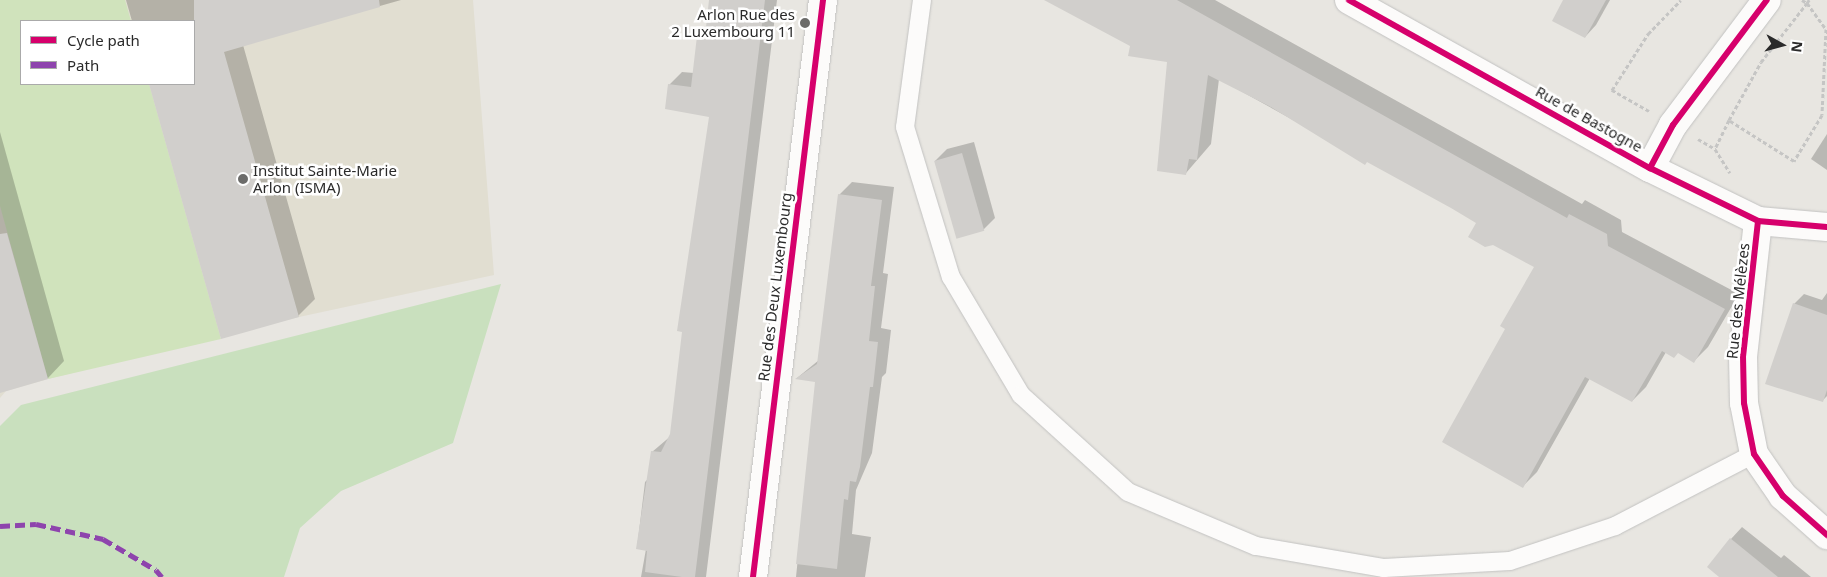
<!DOCTYPE html>
<meta charset="utf-8">
<style>
body{margin:0}
#map{position:relative;width:1827px;height:577px;overflow:hidden;background:#e8e6e1;font-family:"Noto Sans",sans-serif}
div>[style]{position:absolute}
[style*='--x']{left:calc(var(--x)*1px);top:calc(var(--y)*1px);width:calc(var(--w)*1px);rotate:calc(var(--a)*1deg)}
.education>*{inset:0;background:#e1ded1}
.green>*{inset:0;background:#c9e0be}
.pitch>*{inset:0;background:#d0e3bc}
.shadow>*{inset:0;background:#0003}
.building>*{inset:0;background:#d1cfcc;transform-origin:0 0}
.path>*{height:3px;margin-top:-1.5px;transform-origin:0;background:repeating-linear-gradient(90deg,#c5c5c4 0 4px,transparent 0 6.5px)}
.roads{filter:drop-shadow(0 0 1px #c2c2c1) drop-shadow(0 0 1px #c2c2c1)}
.service>*{height:18px;margin:-9px;padding:0 9px;transform-origin:9px;border-radius:9px;background:#fcfbfa}
.minor>*{height:28px;margin:-14px;padding:0 14px;transform-origin:14px;border-radius:14px;background:#fcfbfa}
.tertiary>*{height:28px;margin:-14px;padding:0 14px;transform-origin:14px;border-radius:14px;background:#fcfbfa}
.secondary>*{height:28px;margin:-14px;padding:0 14px;transform-origin:14px;border-radius:14px;background:#fcfbfa}
.quiet>*{height:5px;margin-top:-2.5px;transform-origin:0;background:repeating-linear-gradient(90deg,#8e44ad 0 10px,transparent 0 15px)}
.cycleway>*{height:6px;margin:-3px;padding:0 3px;transform-origin:3px;border-radius:3px;background:#d6006c}
.dots>*{width:14px;height:14px;translate:-50% -50%;box-sizing:border-box;border:2px solid #fff;border-radius:50%}
span{translate:-50% -50%;white-space:nowrap;text-align:center;line-height:1.15;-webkit-text-stroke:5px #fff;paint-order:stroke}
.poi-label{font-size:15px;color:#2a2a2a}
.right{translate:-100% -50%;text-align:right}
.left{translate:0 -50%;text-align:left}
.street-label{font-size:15px;color:#2a2a2a}
.legend{position:absolute;left:20px;top:20px;width:175px;height:65px;box-sizing:border-box;background:#fff;border:1px solid #aaa;margin:0;padding:6px 9px;list-style:none;font-size:15px;color:#2a2a2a}
.legend li{display:flex;align-items:center;gap:10px;height:25px}
.legend b{width:25px;border:1px solid #aaa}
.north{position:absolute;left:1757px;top:20px;width:50px;height:50px;-webkit-text-stroke:4px #fff;paint-order:stroke;rotate:97deg;font-size:14px;font-weight:700;line-height:20px;text-align:center;color:#2a2a2a}
.north::after{content:'';display:block;margin:auto;width:18px;height:22px;background:#2a2a2a;clip-path:polygon(50% 0,100% 100%,50% 72%,0 100%)}
</style>
<div id="map">
<div class="education">
<i style="clip-path:polygon(evenodd,0 0,473px 0,494px 275px,299px 317px,48px 379px,6px 391px,0 398px,0 0,21px 21px,194px 21px,194px 84px,21px 84px,21px 21px)"></i>
</div>
<div class="green">
<i style="clip-path:polygon(501px 284px,453px 443px,341px 491px,300px 528px,284px 577px,0 577px,0 426px,21px 405px)"></i>
</div>
<div class="pitch">
<i style="clip-path:polygon(0 0,125px 0,131px 21px,21px 21px,21px 84px,149px 84px,221px 339px,48px 379px,0 206px)"></i>
</div>
<div class="shadow">
<i style="clip-path:polygon(126px 0,401px 0,243px 45px,315px 299px,298px 316px,222px 337px,150px 84px,194px 84px,194px 21px,132px 21px)"></i>
<i style="clip-path:polygon(710px 0,777px 0,706px 577px,641px 577px,646px 549px,637px 548px,645px 482px,649px 478px,652px 452px,672px 435px,710px 116px,669px 85px,682px 72px,694px 73px,698px 36px,707px 27px)"></i>
<i style="clip-path:polygon(1071px 0,1215px 0,1582px 204px,1585px 200px,1621px 220px,1622px 232px,1739px 294px,1708px 347px,1694px 361px,1679px 352px,1666px 352px,1646px 387px,1632px 401px,1590px 378px,1537px 472px,1523px 486px,1507px 329px,1535px 267px,1478px 222px,1219px 79px,1211px 144px,1186px 173px,1168px 61px,1131px 45px)"></i>
<i style="clip-path:polygon(1565px 0,1610px 0,1596px 25px,1585px 37px)"></i>
<i style="clip-path:polygon(0 132px,64px 361px,48px 378px,0 392px)"></i>
<i style="clip-path:polygon(1827px 134px,1827px 170px,1811px 159px)"></i>
<i style="clip-path:polygon(974px 142px,995px 218px,983px 230px,935px 161px,947px 149px)"></i>
<i style="clip-path:polygon(852px 182px,894px 187px,883px 273px,888px 274px,881px 328px,891px 330px,886px 373px,882px 377px,872px 453px,856px 490px,852px 534px,871px 537px,865px 577px,796px 577px,816px 381px,797px 378px,819px 360px,839px 195px)"></i>
<i style="clip-path:polygon(1827px 293px,1827px 396px,1822px 401px,1794px 304px,1804px 294px,1822px 300px)"></i>
<i style="clip-path:polygon(1742px 527px,1781px 558px,1784px 555px,1811px 577px,1721px 577px,1731px 539px)"></i>
</div>
<div class="building">
<i style="clip-path:polygon(194px 0,379px 0,380px 7px,224px 52px,299px 317px,221px 339px,149px 84px,194px 84px)"></i>
<i style="clip-path:polygon(709px 0,765px 0,695px 577px,682px 577px,645px 572px,647px 551px,636px 549px,651px 451px,661px 452px,670px 434px,682px 332px,677px 331px,709px 117px,665px 109px,668px 84px,691px 87px,697px 36px,705px 36px)"></i>
<i style="clip-path:polygon(1044px 0,1177px 0,1567px 218px,1569px 214px,1607px 234px,1608px 246px,1725px 309px,1694px 363px,1678px 353px,1674px 358px,1662px 351px,1632px 402px,1585px 377px,1523px 488px,1442px 442px,1505px 329px,1500px 326px,1534px 267px,1493px 245px,1485px 247px,1468px 237px,1476px 223px,1451px 208px,1367px 162px,1365px 165px,1269px 106px,1208px 75px,1197px 160px,1189px 159px,1186px 175px,1157px 171px,1167px 62px,1128px 56px,1130px 46px)"></i>
<i style="clip-path:polygon(1563px 0,1606px 0,1585px 38px,1552px 21px)"></i>
<i style="left:962px;top:153px;width:81px;height:29px;rotate:74deg"></i>
<i style="clip-path:polygon(838px 194px,882px 200px,871px 286px,875px 286px,869px 341px,878px 342px,873px 387px,870px 387px,860px 467px,856px 482px,850px 481px,848px 500px,844px 499px,837px 569px,796px 564px,815px 382px,795px 379px,817px 364px)"></i>
<i style="clip-path:polygon(7px 233px,48px 379px,0 393px,0 234px)"></i>
<i style="clip-path:polygon(1793px 303px,1827px 315px,1827px 390px,1823px 402px,1765px 384px)"></i>
<i style="clip-path:polygon(1730px 538px,1778px 577px,1719px 577px,1707px 567px)"></i>
</div>
<div class="path">
<i style="--x:1802;--y:0;--w:6;--a:31"></i>
<i style="--x:1807;--y:3;--w:4;--a:-56"></i>
<i style="--x:1649;--y:111;--w:43;--a:-150.4"></i>
<i style="--x:1612;--y:90;--w:67;--a:-57.3"></i>
<i style="--x:1648;--y:34;--w:47;--a:-45.9"></i>
<i style="--x:1729;--y:120;--w:66;--a:-61.1"></i>
<i style="--x:1761;--y:62;--w:75;--a:-52.1"></i>
<i style="--x:1807;--y:3;--w:32;--a:54"></i>
<i style="--x:1826;--y:29;--w:86;--a:92.7"></i>
<i style="--x:1822;--y:115;--w:54;--a:121.3"></i>
<i style="--x:1794;--y:161;--w:77;--a:-147.8"></i>
<i style="--x:1729;--y:120;--w:32;--a:116"></i>
<i style="--x:1715;--y:149;--w:28;--a:58"></i>
<i style="--x:1698;--y:139;--w:20;--a:30"></i>
</div>
<div class="roads">
<div class="service">
<i style="--x:922;--y:0;--w:128;--a:97.6"></i>
<i style="--x:905;--y:127;--w:157;--a:73"></i>
<i style="--x:951;--y:277;--w:137;--a:59.3"></i>
<i style="--x:1021;--y:395;--w:144;--a:42.2"></i>
<i style="--x:1128;--y:492;--w:139;--a:22.9"></i>
<i style="--x:1256;--y:546;--w:130;--a:9.8"></i>
<i style="--x:1384;--y:568;--w:126;--a:-3.2"></i>
<i style="--x:1510;--y:561;--w:111;--a:-18.4"></i>
<i style="--x:1615;--y:526;--w:157;--a:-27.4"></i>
</div>
<div class="minor">
<i style="--x:1650;--y:168;--w:49;--a:-61.9"></i>
<i style="--x:1673;--y:125;--w:156;--a:-53.1"></i>
<i style="--x:1758;--y:221;--w:136;--a:96.3"></i>
<i style="--x:1743;--y:356;--w:47;--a:88.8"></i>
<i style="--x:1744;--y:403;--w:52;--a:78.9"></i>
<i style="--x:1754;--y:454;--w:51;--a:55.4"></i>
<i style="--x:1783;--y:496;--w:59;--a:41.6"></i>
</div>
<div class="tertiary">
<i style="--x:753;--y:577;--w:581;--a:-83.08"></i>
</div>
<div class="secondary">
<i style="--x:1349;--y:0;--w:345;--a:29.2"></i>
<i style="--x:1650;--y:168;--w:120;--a:26.1"></i>
<i style="--x:1758;--y:221;--w:69;--a:5"></i>
</div>
</div>
<div class="quiet">
<i style="--x:0;--y:526;--w:36;--a:-3"></i>
<i style="--x:36;--y:524;--w:69;--a:12.6"></i>
<i style="--x:103;--y:539;--w:61;--a:30.3"></i>
<i style="--x:156;--y:570;--w:9;--a:49"></i>
</div>
<div class="cycleway">
<i style="--x:1349;--y:0;--w:345;--a:29.2"></i>
<i style="--x:1650;--y:168;--w:120;--a:26.1"></i>
<i style="--x:1758;--y:221;--w:69;--a:5"></i>
<i style="--x:1650;--y:168;--w:49;--a:-61.9"></i>
<i style="--x:1673;--y:125;--w:156;--a:-53.1"></i>
<i style="--x:1758;--y:221;--w:136;--a:96.3"></i>
<i style="--x:1743;--y:356;--w:47;--a:88.8"></i>
<i style="--x:1744;--y:403;--w:52;--a:78.9"></i>
<i style="--x:1754;--y:454;--w:51;--a:55.4"></i>
<i style="--x:1783;--y:496;--w:59;--a:41.6"></i>
<i style="--x:753;--y:577;--w:581;--a:-83.08"></i>
</div>
<div class="dots">
<i style="left:805px;top:23px;background:#6c6c6a"></i>
<i style="left:243px;top:179px;background:#6c6c6a"></i>
</div>
<div class="poi-label">
<span class="right" style="left:795px;top:23px">Arlon Rue des<br>2 Luxembourg 11</span>
<span class="left" style="left:253px;top:179px">Institut Sainte-Marie<br>Arlon (ISMA)</span>
</div>
<div class="street-label">
<span style="left:1589px;top:119px;rotate:29deg">Rue de Bastogne</span>
<span style="left:775px;top:287px;rotate:-83deg">Rue des Deux Luxembourg</span>
<span style="left:1738px;top:301px;rotate:-84deg">Rue des Mélèzes</span>
</div>
<ul class="legend">
<li><b style="height:6px;background:#d6006c"></b>Cycle path</li>
<li><b style="height:6px;background:#8e44ad"></b>Path</li>
</ul>
<div class="north">N</div>
</div>
